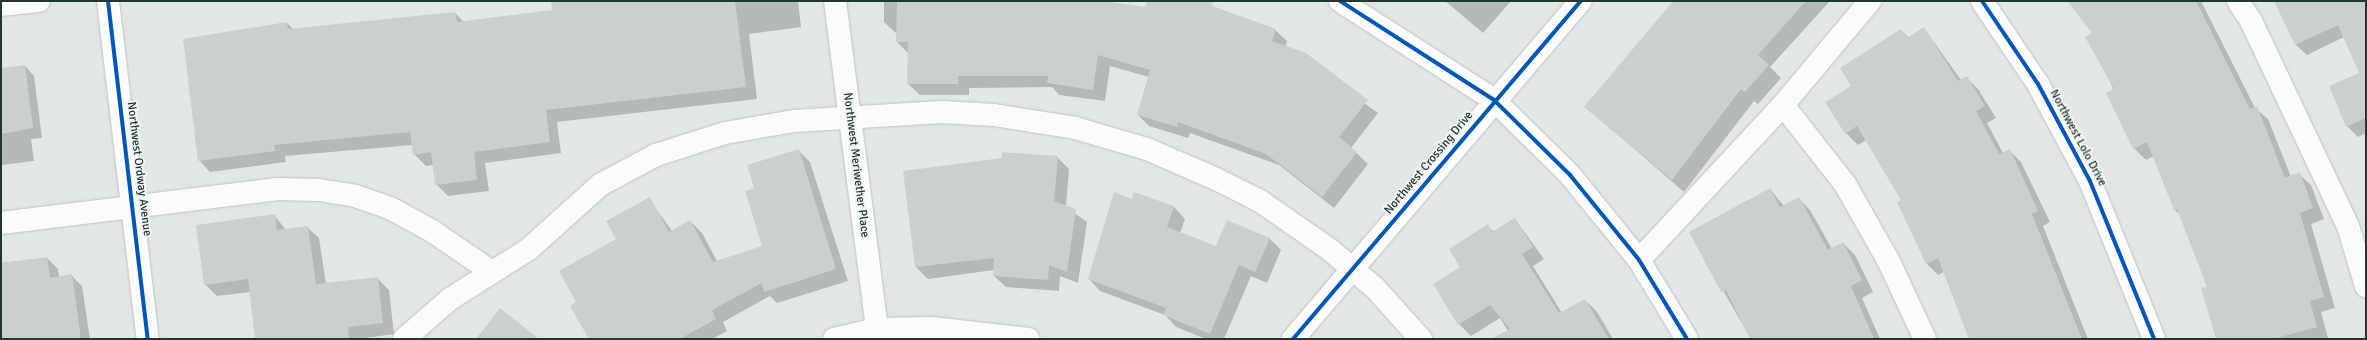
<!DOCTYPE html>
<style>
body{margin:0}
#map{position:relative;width:2367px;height:340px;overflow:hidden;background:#e2e7e5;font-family:Signika,sans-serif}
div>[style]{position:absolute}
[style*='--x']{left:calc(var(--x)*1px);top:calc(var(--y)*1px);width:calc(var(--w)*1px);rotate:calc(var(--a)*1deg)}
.shadow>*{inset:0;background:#0003}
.building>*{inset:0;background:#cbd0ce}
.roads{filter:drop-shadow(0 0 1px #bfc4c2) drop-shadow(0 0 1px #bfc4c2)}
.minor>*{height:22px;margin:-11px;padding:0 11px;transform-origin:11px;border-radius:11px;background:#fbfbfb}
.cycleway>*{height:4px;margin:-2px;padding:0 2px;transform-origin:2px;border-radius:2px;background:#0057b8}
span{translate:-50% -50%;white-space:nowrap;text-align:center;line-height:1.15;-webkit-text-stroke:4px #f0f6f3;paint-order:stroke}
.street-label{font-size:12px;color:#233732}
.frame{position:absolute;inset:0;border:2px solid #233732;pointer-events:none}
</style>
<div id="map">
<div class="shadow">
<i style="clip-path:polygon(552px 1px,798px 1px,801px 27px,749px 34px,757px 99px,557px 122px,561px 153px,485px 163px,489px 191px,448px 196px,436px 184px,433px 165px,426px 166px,414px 154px,413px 145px,285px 156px,286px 162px,210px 172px,199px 160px,287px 23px,294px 30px,455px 13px,464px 22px,553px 11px)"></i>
<i style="clip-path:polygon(884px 1px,1097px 1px,1146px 8px,1148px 1px,1196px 1px,1212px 6px,1275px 30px,1287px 41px,1285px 47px,1378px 113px,1351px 148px,1368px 164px,1334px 208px,1279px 165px,1190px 133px,1188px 138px,1149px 126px,1138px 115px,1149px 77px,1110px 66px,1105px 101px,1059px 95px,1052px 87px,969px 88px,969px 95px,920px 95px,908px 84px,909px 54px,897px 42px,897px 34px,884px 22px)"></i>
<i style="clip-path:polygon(1445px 1px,1511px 1px,1483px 33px)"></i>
<i style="clip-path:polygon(1674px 1px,1830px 1px,1770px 67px,1781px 78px,1758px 104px,1754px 101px,1684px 192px,1586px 107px)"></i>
<i style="clip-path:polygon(2069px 1px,2201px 1px,2255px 108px,2268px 119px,2291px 177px,2299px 174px,2311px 185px,2324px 219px,2311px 224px,2335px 308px,2321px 312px,2328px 338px,2217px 339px,2208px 287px,2180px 215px,2175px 210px,2154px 156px,2146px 160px,2134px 148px,2093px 34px)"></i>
<i style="clip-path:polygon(2275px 1px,2366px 1px,2366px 133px,2358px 137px,2347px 126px,2360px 74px,2344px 37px,2307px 55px,2296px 45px)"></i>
<i style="clip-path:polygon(1924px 28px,1961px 80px,1966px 77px,1978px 89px,1996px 118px,1987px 123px,2003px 153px,2009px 150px,2021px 162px,2050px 222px,2043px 226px,2088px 339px,1970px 339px,1944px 272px,1938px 275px,1926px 263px,1902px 201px,1866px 140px,1858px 145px,1846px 133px,1852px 86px,1901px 30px,1909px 38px)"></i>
<i style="clip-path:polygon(25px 66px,34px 76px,42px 138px,31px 139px,34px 161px,1px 165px,1px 69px)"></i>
<i style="clip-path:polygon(799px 151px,810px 162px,848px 281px,777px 303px,770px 296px,723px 322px,727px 331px,712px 339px,590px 339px,578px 303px,617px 239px,649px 199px,672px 231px,690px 221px,702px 233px,717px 261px,763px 247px,756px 188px)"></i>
<i style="clip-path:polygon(1057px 157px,1069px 169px,1066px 207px,1087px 222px,1078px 283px,1060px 276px,1059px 291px,1006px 287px,994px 276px,994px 270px,928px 279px,916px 267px)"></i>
<i style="clip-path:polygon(1770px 189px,1784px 206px,1798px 198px,1810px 210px,1832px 249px,1843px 243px,1855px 255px,1873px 292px,1862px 298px,1880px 339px,1751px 339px,1690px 233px)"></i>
<i style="clip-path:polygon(1132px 200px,1174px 207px,1185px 219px,1180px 233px,1216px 248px,1269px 238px,1281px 250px,1267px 283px,1251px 276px,1224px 339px,1206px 339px,1176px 327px,1165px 315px,1100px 291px,1089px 279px)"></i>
<i style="clip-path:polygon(274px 215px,286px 230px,307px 227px,319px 238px,326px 284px,377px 278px,389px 290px,394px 334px,359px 339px,256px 339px,250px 292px,217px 296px,205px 284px)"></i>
<i style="clip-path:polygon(1515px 219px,1544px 259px,1533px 266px,1562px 313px,1585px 300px,1597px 312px,1613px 339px,1513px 339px,1500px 318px,1471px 336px,1459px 324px,1461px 267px,1487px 226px,1494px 232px)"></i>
<i style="clip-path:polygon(47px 258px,58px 269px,59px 277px,71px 275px,82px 286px,90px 339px,1px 339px,1px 263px)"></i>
</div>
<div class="building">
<i style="clip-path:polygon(551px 1px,735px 1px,746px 87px,546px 110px,550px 142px,474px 152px,477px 180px,435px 185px,431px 152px,413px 155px,410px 132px,274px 145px,275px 151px,198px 161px,183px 39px,287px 22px,288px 29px,455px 12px,457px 22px,552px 10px)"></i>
<i style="clip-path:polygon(897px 1px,1104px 1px,1146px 7px,1147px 1px,1214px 1px,1212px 6px,1276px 29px,1272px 41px,1306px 53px,1368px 100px,1339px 137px,1357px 152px,1322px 197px,1266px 154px,1178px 122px,1177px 127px,1137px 115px,1150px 70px,1098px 55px,1093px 90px,1047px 83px,1048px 76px,958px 76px,958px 84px,907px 84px,908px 42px,896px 42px)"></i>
<i style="clip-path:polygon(1673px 1px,1806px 1px,1758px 55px,1769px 65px,1745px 92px,1741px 89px,1672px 180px,1584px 107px)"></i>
<i style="clip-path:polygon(2067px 1px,2196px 1px,2250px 109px,2257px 106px,2285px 178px,2300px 172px,2313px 208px,2300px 213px,2324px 297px,2310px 301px,2317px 327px,2273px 339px,2216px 339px,2201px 288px,2207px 287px,2177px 209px,2174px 210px,2147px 142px,2133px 149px,2106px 93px,2114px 89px,2085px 37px,2092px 33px)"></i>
<i style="clip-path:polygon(2274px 1px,2366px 1px,2366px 118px,2346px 127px,2329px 86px,2359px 73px,2338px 25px,2295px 45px)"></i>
<i style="clip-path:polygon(1924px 27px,1958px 81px,1967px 76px,1985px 106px,1976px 111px,1999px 154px,2010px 149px,2038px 211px,2032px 214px,2082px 339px,1969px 339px,1938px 258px,1926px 264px,1897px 202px,1901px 200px,1857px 126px,1845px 134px,1825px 102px,1851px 86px,1840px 68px,1901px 29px,1907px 38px)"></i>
<i style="clip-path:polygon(25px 65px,33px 128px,1px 134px,1px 68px)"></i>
<i style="clip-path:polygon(799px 149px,836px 269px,764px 292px,762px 283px,712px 310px,716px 319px,680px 339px,589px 339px,570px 306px,576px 302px,559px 271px,616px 239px,606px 221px,650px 197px,669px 232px,690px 220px,713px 262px,762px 246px,745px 191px,754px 188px,747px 165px)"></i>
<i style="clip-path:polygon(1002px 152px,1058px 156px,1054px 201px,1076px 209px,1067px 272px,1049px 265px,1048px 280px,993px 276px,994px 258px,915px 267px,903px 171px,1002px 158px)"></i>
<i style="clip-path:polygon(1770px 188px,1780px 207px,1799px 197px,1828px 250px,1843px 242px,1862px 280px,1851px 286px,1874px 339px,1750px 339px,1726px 290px,1721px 292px,1689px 232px)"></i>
<i style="clip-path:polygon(1114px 192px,1132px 199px,1134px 192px,1174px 206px,1167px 227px,1216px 246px,1227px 220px,1270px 238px,1255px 272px,1239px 265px,1210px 334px,1163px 315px,1166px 308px,1088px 279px)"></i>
<i style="clip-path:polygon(275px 214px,277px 230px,308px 226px,316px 284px,378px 277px,383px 323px,348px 327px,349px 339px,255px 339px,248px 279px,204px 285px,196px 225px)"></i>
<i style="clip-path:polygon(1515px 218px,1533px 247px,1522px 254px,1559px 313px,1585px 299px,1609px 339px,1491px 339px,1510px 329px,1490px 305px,1458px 325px,1433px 284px,1460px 267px,1449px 249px,1488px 224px,1492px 232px)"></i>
<i style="clip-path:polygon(47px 257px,50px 278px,72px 274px,81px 339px,1px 339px,1px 263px)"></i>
<i style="clip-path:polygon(500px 308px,539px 339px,476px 339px)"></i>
</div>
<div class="roads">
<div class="minor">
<i style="--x:108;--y:1;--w:340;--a:83.3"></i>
<i style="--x:835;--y:1;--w:331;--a:82.7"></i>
<i style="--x:1340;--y:1;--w:183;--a:32.7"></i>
<i style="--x:1494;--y:100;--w:107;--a:44.6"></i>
<i style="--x:1570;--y:175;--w:109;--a:50.9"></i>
<i style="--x:1639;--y:260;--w:92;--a:58.7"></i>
<i style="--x:1982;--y:1;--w:100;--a:56"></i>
<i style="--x:2038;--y:84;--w:110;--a:61.8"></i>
<i style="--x:2090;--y:181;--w:170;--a:67.9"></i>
<i style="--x:2238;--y:1;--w:24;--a:57"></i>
<i style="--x:2251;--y:21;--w:227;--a:64.7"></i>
<i style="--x:2348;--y:226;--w:63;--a:73.3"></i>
<i style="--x:1;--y:5;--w:38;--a:-6"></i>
<i style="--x:1783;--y:105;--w:100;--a:51.9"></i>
<i style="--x:1845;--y:184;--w:87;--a:60.5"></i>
<i style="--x:1888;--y:260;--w:87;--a:64.9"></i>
<i style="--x:1;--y:223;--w:277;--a:-7"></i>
<i style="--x:276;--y:189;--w:43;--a:1.3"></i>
<i style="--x:319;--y:190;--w:36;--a:9"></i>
<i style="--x:355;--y:196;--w:39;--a:19"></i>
<i style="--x:392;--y:209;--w:46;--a:28.8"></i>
<i style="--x:432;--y:231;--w:73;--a:34.3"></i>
<i style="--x:1639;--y:260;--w:212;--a:-47.1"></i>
<i style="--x:1783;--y:105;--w:136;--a:-50.1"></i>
<i style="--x:404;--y:339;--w:61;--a:-41"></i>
<i style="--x:450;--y:299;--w:93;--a:-32.3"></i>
<i style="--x:529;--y:249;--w:96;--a:-42"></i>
<i style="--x:600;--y:185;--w:64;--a:-28.2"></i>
<i style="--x:656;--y:155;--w:72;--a:-17.7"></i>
<i style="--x:725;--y:133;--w:70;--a:-9.9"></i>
<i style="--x:794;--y:121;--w:148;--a:-3.5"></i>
<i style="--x:942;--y:112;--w:52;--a:3.3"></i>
<i style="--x:994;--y:115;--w:82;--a:9.1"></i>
<i style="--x:1075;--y:128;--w:75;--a:16.3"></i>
<i style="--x:1147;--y:149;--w:75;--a:23.5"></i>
<i style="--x:1216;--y:179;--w:49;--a:26.6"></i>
<i style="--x:1260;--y:201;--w:84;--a:34.8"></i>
<i style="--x:1329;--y:249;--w:60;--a:40.3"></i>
<i style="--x:1375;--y:288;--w:69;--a:48"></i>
<i style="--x:834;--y:339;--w:44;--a:-13.1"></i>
<i style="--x:877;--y:329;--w:55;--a:-1"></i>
<i style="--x:932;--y:328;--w:97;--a:6.5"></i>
<i style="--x:1293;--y:339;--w:444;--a:-49.6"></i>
</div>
</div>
<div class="cycleway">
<i style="--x:108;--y:1;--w:340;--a:83.3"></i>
<i style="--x:1340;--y:1;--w:183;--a:32.7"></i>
<i style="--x:1494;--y:100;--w:107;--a:44.6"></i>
<i style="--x:1570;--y:175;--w:109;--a:50.9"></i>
<i style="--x:1639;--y:260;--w:92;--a:58.7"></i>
<i style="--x:1982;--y:1;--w:100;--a:56"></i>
<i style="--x:2038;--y:84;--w:110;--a:61.8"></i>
<i style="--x:2090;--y:181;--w:170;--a:67.9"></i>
<i style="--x:1293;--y:339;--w:444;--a:-49.6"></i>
</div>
<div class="street-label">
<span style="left:2078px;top:138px;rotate:62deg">Northwest Lolo Drive</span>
<span style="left:1429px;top:163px;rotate:-50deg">Northwest Crossing Drive</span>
<span style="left:856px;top:165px;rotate:83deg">Northwest Meriwether Place</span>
<span style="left:139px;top:169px;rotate:83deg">Northwest Ordway Avenue</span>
</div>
<div class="frame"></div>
</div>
